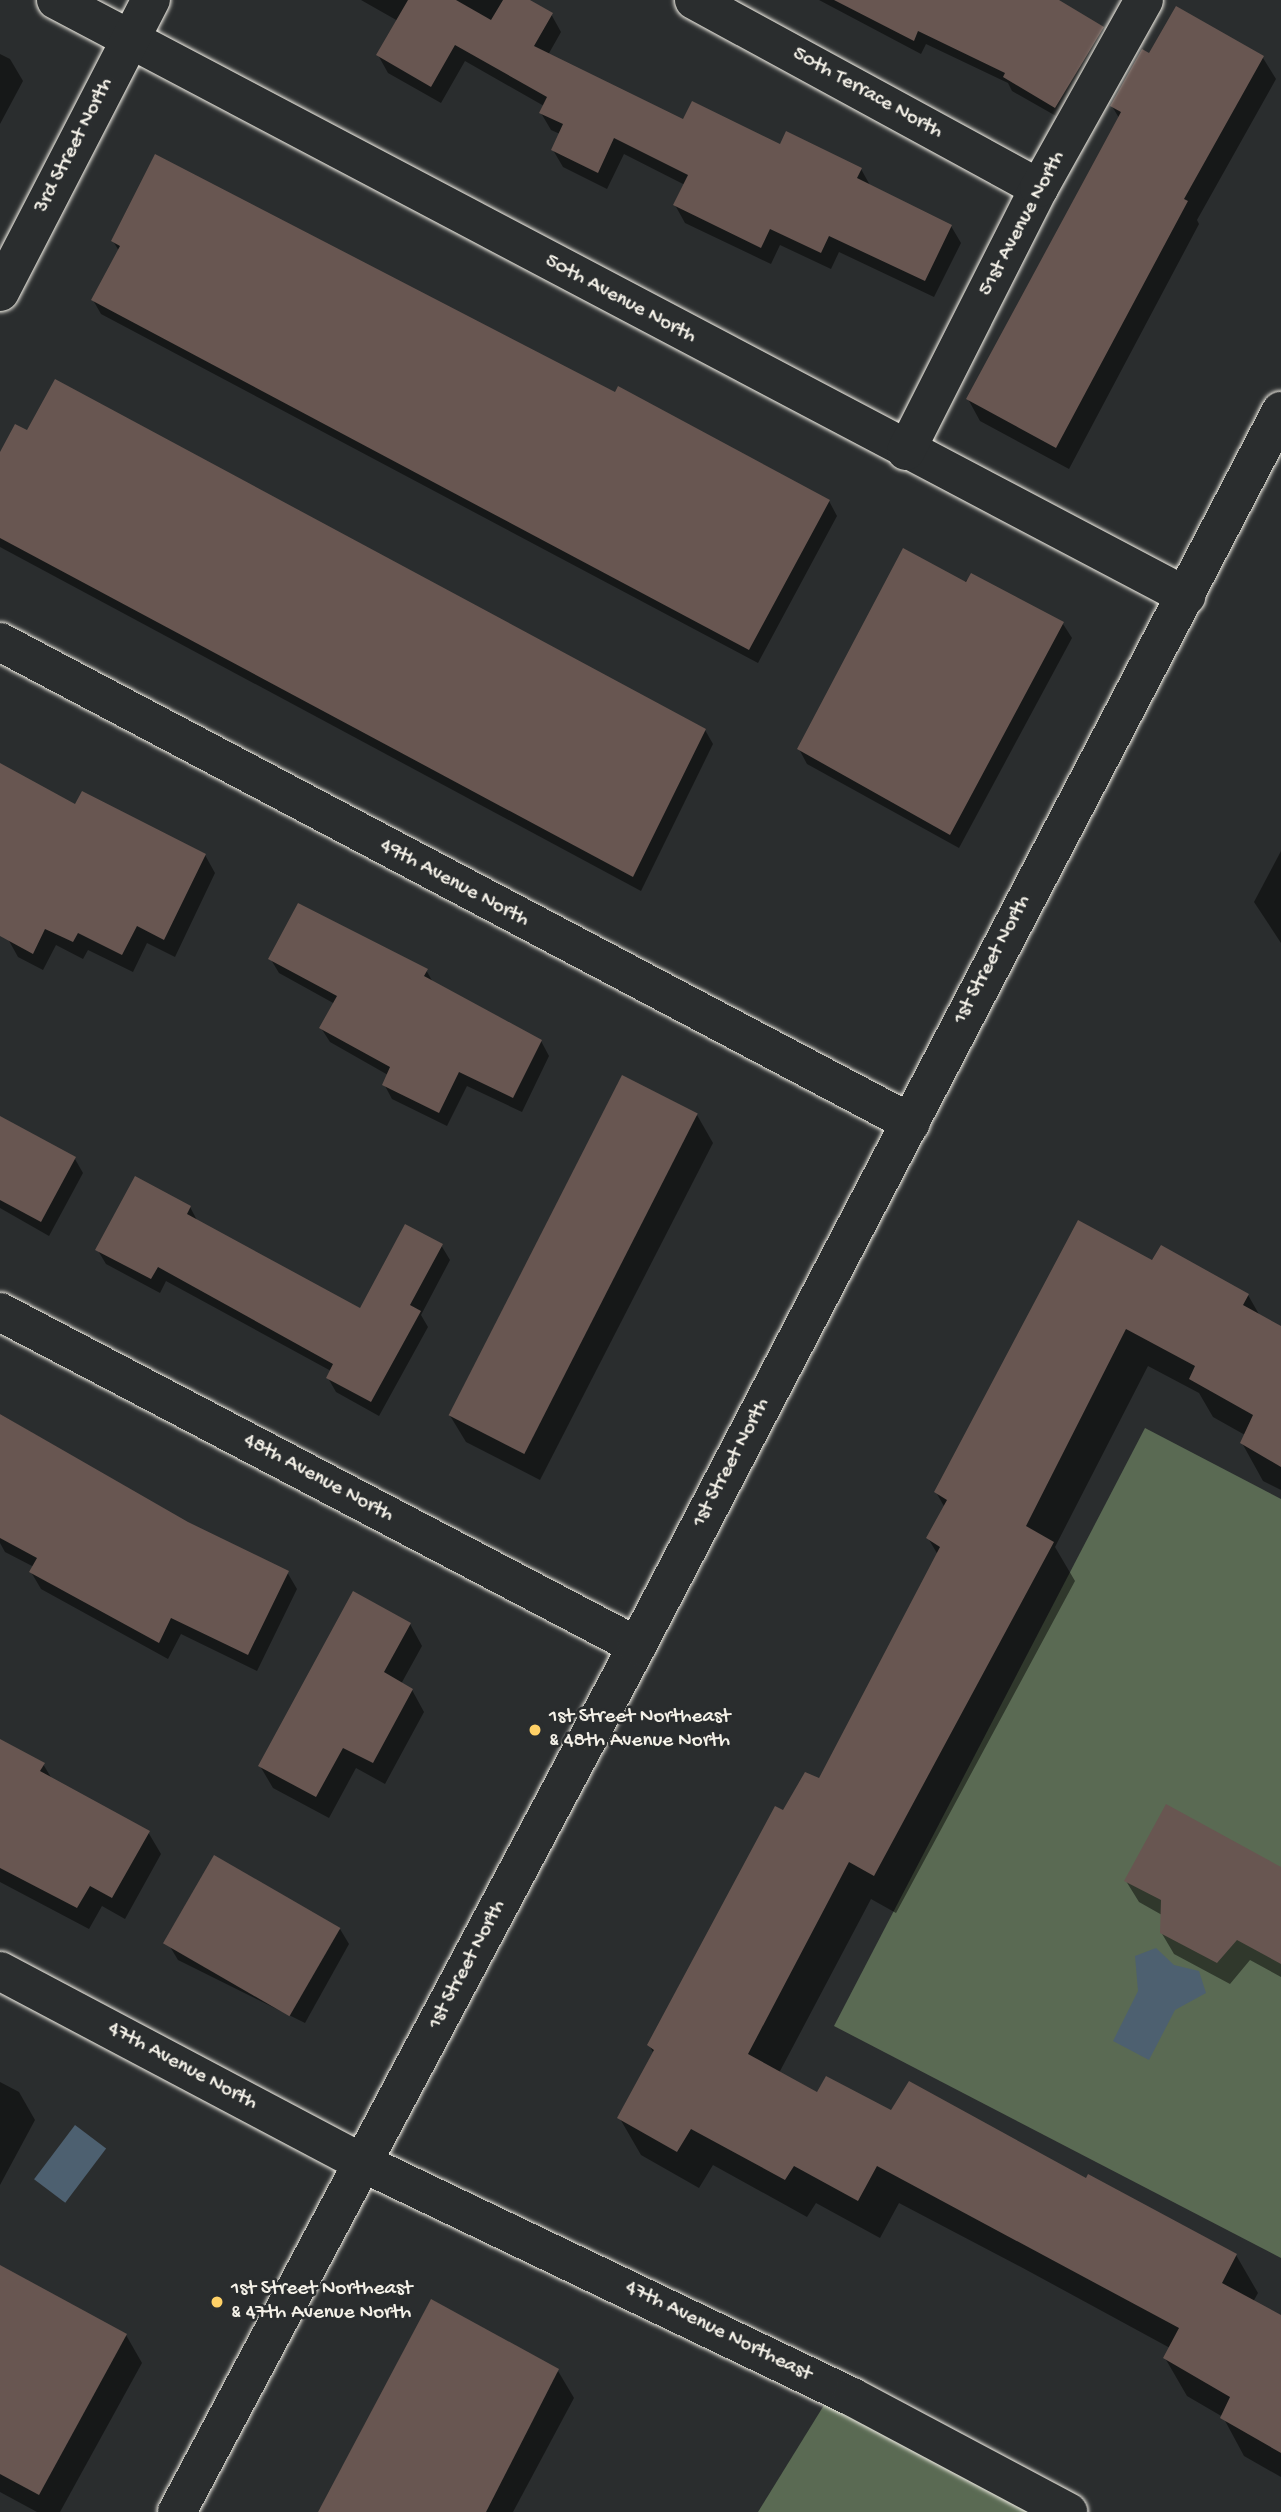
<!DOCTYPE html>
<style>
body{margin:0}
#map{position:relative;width:1281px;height:2512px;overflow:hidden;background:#2a2d2e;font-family:"Gochi Hand",sans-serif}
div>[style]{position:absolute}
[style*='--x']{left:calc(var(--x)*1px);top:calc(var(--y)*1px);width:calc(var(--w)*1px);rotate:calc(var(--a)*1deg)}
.green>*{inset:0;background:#5a6a53}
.water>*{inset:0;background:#4d6070;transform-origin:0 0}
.shadow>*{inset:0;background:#0007}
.building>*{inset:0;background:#685651;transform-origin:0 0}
.roads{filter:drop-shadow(0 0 2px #f4f1e8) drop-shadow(0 0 2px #f4f1e8)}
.minor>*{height:38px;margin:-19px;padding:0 19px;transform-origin:19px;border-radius:19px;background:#2a2d2e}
.tertiary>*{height:38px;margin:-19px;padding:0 19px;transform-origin:19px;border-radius:19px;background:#2a2d2e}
.dots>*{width:19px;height:19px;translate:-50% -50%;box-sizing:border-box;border:4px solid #2a2d2e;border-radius:50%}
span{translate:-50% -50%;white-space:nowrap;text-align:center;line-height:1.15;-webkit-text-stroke:5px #2a2d2e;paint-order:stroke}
.street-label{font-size:21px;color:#f4f1e8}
.poi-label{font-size:21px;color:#f4f1e8}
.left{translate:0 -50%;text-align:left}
</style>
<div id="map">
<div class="green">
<i style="clip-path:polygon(1145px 1428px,1281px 1499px,1281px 2258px,834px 2026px)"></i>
<i style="clip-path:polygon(834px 2389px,1068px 2512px,758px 2512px)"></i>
</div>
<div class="water">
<i style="clip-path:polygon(1156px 1948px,1174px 1965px,1199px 1971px,1206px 1993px,1175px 2010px,1149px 2060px,1113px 2041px,1138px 1991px,1135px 1956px)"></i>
<i style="left:75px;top:2125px;width:39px;height:68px;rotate:37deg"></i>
</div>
<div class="shadow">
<i style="clip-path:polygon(361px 0,526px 0,551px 14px,561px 32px,548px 55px,684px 122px,861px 169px,871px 187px,951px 226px,961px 243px,934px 297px,839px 252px,831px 269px,780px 245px,771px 264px,685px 223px,675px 205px,685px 185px,624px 154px,607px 189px,563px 167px,553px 150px,560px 134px,551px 130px,541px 113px,544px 106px,465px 61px,441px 103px,388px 73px,378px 55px,398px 21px)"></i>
<i style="clip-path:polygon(819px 0,1055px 0,1103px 28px,1111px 42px,1063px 120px,1012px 91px,1008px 83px,926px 44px,921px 54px)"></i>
<i style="clip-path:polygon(1177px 8px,1263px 58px,1276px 79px,1197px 220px,1199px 224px,1069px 469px,980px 421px,968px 399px,1119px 118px,1112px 106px,1150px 55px)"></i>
<i style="clip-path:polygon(0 54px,10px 59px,23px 81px,0 124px)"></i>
<i style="clip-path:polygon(113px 241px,615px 394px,829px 501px,837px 516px,758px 663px,101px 314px,93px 300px,119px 251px)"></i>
<i style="clip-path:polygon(0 456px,705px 730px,713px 744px,641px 891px,0 547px)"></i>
<i style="clip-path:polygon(972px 575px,1063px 624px,1072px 638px,959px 848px,807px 764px,799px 749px)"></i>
<i style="clip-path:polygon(0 765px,76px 806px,205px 855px,215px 873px,175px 957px,147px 943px,133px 972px,88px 950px,83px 959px,56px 945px,43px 970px,18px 957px,8px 939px,0 873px)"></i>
<i style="clip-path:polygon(1281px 851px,1281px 943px,1254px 902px)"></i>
<i style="clip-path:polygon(270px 958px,426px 970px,434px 984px,541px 1041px,549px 1056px,522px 1112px,467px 1086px,447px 1126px,392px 1099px,384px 1084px,388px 1075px,330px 1042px,321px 1028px,335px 1004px,279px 973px)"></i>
<i style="clip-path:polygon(697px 1115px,713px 1143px,540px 1480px,466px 1442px,449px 1414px)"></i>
<i style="clip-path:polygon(0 1118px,75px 1159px,83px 1173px,49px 1236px,0 1208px)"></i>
<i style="clip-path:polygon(190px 1207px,198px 1222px,361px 1311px,441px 1245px,450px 1260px,421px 1315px,428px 1327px,379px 1416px,336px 1392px,328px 1378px,331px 1371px,166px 1281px,160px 1293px,106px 1264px,97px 1249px)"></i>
<i style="clip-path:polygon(1153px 1262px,1248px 1295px,1260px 1316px,1281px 1328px,1281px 1490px,1263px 1481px,1242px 1443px,1245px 1435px,1213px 1417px,1199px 1393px,1148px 1366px,1055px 1547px,1075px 1581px,896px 1913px,871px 1899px,779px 2073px,818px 2095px,892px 2113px,1086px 2181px,1236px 2255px,1258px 2293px,1253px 2302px,1281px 2317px,1281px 2477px,1244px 2456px,1223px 2417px,1187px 2396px,1165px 2358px,1170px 2348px,1021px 2267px,899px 2203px,880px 2238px,816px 2203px,807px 2217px,713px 2165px,699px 2188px,641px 2155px,619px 2117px,654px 2054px,649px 2045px,784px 1813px,820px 1781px,938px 1555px,928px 1538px,945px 1508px,936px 1492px)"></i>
<i style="clip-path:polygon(0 1414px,187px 1524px,287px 1572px,297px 1589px,257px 1671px,181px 1634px,168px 1659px,41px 1589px,31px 1572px,34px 1567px,5px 1552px,0 1543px)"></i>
<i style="clip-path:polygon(410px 1624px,422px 1646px,401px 1684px,412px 1690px,424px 1712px,385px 1784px,356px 1768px,329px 1818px,273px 1788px,260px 1766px)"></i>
<i style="clip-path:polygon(0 1741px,43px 1764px,52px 1779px,148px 1832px,161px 1854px,125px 1919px,102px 1906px,89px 1929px,0 1882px)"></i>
<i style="clip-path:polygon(1281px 1869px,1281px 1977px,1250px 1960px,1230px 1984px,1174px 1954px,1161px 1932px,1162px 1915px,1139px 1902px,1126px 1881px)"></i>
<i style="clip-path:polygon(340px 1929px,349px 1944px,305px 2023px,178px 1960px,169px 1945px)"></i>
<i style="clip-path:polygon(0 2082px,19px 2092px,35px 2120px,0 2185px)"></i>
<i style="clip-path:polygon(0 2267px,126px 2335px,142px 2363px,60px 2512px,37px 2512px,0 2492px)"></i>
<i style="clip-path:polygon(558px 2371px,574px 2398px,513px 2512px,319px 2512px)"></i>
</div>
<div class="building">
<i style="clip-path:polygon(408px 0,456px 0,491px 20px,503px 0,530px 0,553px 13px,534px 46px,683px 119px,692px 101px,780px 144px,786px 131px,862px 168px,857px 178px,952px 225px,925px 281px,829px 236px,821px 253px,770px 229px,761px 248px,673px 205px,688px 175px,614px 138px,598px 173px,551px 150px,563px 124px,539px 113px,547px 97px,455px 45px,431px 87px,376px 55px)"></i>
<i style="clip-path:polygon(834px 0,1059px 0,1104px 27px,1055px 108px,1003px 77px,1005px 73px,918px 31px,914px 41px)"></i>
<i style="clip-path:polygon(1176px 6px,1264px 56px,1184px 199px,1188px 201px,1056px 448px,966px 399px,1121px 112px,1110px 106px,1142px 49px,1149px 53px)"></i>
<i style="clip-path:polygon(155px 154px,615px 392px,618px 386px,830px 500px,749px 650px,91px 300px,120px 246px,111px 241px)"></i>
<i style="clip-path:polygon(55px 379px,706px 729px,633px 877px,0 538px,0 452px,15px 424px,27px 430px)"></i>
<i style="clip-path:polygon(903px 548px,966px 582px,971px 573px,1064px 622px,950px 835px,797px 749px)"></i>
<i style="clip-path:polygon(0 763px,75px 804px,82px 791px,206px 854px,164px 940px,137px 926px,122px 955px,78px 933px,73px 942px,45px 929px,33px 954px,0 936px)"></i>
<i style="clip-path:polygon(298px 903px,428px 969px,424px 976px,542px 1040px,513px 1098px,459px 1072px,439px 1113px,382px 1085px,390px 1067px,319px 1028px,337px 996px,268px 959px)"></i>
<i style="left:622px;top:1075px;width:85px;height:382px;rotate:27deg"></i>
<i style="clip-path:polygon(0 1116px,76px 1157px,41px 1222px,0 1200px)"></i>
<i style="clip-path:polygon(135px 1176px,191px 1206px,187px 1214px,360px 1308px,405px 1224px,443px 1244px,410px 1305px,421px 1311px,371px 1402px,326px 1378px,333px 1364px,158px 1267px,151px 1279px,95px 1250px)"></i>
<i style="clip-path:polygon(1078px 1220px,1152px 1260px,1161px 1245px,1249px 1294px,1243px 1305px,1281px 1326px,1281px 1467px,1240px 1443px,1253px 1415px,1189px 1379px,1195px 1366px,1126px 1329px,1026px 1526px,1054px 1542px,874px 1876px,849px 1862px,748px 2054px,817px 2092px,826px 2076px,891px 2110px,909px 2081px,1086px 2178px,1088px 2174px,1237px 2254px,1222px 2283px,1281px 2315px,1281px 2453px,1220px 2418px,1230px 2397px,1163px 2358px,1179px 2328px,877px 2166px,858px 2201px,794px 2166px,785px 2180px,691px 2129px,677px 2152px,617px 2118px,654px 2050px,647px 2045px,775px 1806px,783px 1810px,805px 1772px,819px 1778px,940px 1547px,926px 1538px,947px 1500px,934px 1492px)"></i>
<i style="clip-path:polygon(0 1414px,188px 1522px,289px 1571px,248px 1655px,171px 1618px,159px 1643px,29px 1572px,37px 1558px,0 1538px)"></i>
<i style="clip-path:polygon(353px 1591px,411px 1623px,384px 1672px,413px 1689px,373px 1763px,343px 1748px,316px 1797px,258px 1766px)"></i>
<i style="clip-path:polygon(0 1739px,45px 1763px,40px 1771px,150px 1831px,112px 1898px,90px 1886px,77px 1908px,0 1868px)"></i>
<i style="clip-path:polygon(1166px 1804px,1281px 1867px,1281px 1964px,1237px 1940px,1217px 1963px,1160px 1933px,1161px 1900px,1124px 1881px)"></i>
<i style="left:214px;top:1855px;width:146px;height:102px;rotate:30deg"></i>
<i style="clip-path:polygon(0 2265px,127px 2334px,39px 2495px,0 2474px)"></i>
<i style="clip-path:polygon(431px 2299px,559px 2369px,486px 2512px,318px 2512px)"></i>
</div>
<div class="roads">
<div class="minor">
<i style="--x:56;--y:0;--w:1278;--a:27.81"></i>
<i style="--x:694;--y:0;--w:393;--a:28.6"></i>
<i style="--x:0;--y:292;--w:329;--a:-62.7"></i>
<i style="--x:906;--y:451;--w:295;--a:-63.2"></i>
<i style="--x:1039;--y:188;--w:215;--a:-60.8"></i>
<i style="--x:0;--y:642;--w:1030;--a:27.83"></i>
<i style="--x:0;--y:1312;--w:719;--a:27.67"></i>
<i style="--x:0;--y:1971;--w:411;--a:27.9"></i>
<i style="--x:363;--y:2163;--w:542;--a:25.57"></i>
<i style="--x:852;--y:2397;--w:245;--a:28"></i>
</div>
<div class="tertiary">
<i style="--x:177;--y:2512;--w:981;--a:-62.02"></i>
<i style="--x:637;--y:1646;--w:1393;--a:-62.46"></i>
</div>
</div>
<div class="dots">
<i style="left:535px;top:1730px;background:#ffd166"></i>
<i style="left:217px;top:2302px;background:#ffd166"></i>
</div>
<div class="street-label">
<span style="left:867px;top:94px;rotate:29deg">50th Terrace North</span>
<span style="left:75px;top:146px;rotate:-63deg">3rd Street North</span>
<span style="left:1023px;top:224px;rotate:-62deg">51st Avenue North</span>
<span style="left:620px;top:300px;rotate:28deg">50th Avenue North</span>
<span style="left:454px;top:884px;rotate:28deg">49th Avenue North</span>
<span style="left:993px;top:960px;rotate:-62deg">1st Street North</span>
<span style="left:732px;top:1463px;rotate:-62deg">1st Street North</span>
<span style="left:318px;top:1479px;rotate:28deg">48th Avenue North</span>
<span style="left:468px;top:1965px;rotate:-62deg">1st Street North</span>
<span style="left:182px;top:2067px;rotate:28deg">47th Avenue North</span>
<span style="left:718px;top:2332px;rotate:26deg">47th Avenue Northeast</span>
</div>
<div class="poi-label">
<span class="left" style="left:549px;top:1730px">1st Street Northeast<br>&amp; 48th Avenue North</span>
<span class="left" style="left:231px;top:2302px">1st Street Northeast<br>&amp; 47th Avenue North</span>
</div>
</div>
